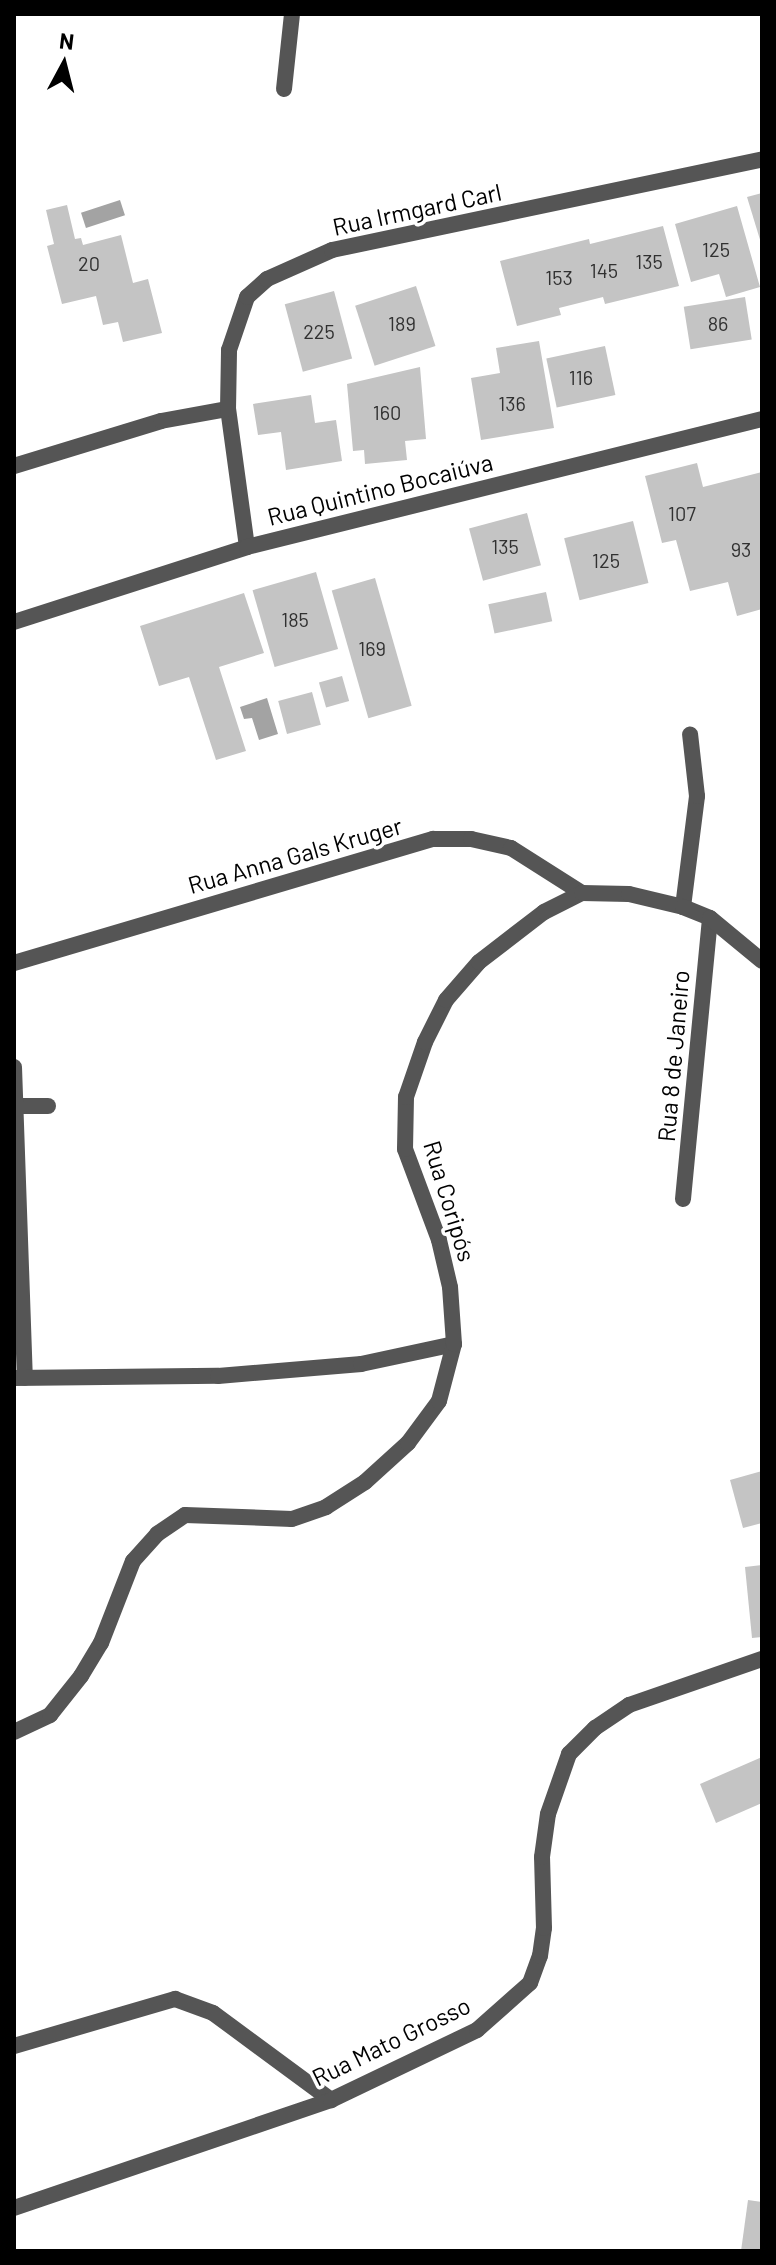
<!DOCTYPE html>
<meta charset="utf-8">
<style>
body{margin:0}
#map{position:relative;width:776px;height:2265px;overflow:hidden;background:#fff;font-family:Barlow,sans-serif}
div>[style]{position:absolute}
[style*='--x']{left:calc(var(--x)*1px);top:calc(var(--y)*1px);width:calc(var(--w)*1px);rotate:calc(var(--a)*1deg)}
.water>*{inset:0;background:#a3a3a3;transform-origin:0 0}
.building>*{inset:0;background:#c4c4c4;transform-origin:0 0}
.service>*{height:16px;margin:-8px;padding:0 8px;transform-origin:8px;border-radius:8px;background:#555}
.minor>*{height:16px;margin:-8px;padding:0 8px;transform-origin:8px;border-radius:8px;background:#555}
span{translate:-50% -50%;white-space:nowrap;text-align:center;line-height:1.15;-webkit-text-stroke:7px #fff;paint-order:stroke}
.number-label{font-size:20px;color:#313131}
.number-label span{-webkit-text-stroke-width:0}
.street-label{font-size:24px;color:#000}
.frame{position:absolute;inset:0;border:16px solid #000;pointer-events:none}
.north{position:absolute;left:24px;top:24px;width:80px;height:80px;-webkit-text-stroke:6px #fff;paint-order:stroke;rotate:7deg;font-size:22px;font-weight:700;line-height:32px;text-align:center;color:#000}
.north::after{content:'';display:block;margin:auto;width:28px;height:36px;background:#000;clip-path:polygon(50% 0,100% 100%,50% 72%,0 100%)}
</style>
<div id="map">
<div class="water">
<i style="left:120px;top:200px;width:16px;height:41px;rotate:72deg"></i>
<i style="clip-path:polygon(267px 698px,278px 734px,259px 740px,252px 718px,244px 719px,240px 707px)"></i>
</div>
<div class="building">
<i style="clip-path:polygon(762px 193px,762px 243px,761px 243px,747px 197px)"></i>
<i style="clip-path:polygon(67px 205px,75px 239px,81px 238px,83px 245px,121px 235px,133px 283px,148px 279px,162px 333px,123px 342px,118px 322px,103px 325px,96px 296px,62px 304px,47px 246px,54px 244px,46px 210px)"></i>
<i style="clip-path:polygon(737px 206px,760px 287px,726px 297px,719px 274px,691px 282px,675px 224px)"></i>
<i style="clip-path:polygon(663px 226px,679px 286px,605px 304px,603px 297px,559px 308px,561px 315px,517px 326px,500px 261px,589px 239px,590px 244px)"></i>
<i style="left:416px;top:286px;width:63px;height:64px;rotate:72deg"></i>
<i style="left:334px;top:291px;width:70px;height:51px;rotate:75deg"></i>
<i style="left:745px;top:297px;width:43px;height:62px;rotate:81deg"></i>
<i style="clip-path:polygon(539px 341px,554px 428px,481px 440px,471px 378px,500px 373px,496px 348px)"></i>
<i style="left:605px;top:346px;width:50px;height:60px;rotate:78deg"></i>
<i style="clip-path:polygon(420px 367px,426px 439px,405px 441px,407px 460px,365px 464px,364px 450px,353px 451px,347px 384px)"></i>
<i style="clip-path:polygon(311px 395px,315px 423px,336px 420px,342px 461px,286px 470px,281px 432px,258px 435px,253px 404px)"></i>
<i style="clip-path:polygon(697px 463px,703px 487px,762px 472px,762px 609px,737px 616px,728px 582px,690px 591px,676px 540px,662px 543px,645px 476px)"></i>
<i style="left:527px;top:513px;width:54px;height:60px;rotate:75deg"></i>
<i style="left:633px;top:521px;width:64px;height:71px;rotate:76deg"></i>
<i style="left:316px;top:572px;width:80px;height:66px;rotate:74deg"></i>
<i style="left:375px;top:578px;width:133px;height:45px;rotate:74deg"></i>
<i style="left:546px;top:592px;width:30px;height:59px;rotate:78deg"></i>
<i style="clip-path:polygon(244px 593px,264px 653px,219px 667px,246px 751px,216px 760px,189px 677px,159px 686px,140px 626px)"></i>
<i style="left:342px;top:676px;width:26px;height:24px;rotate:74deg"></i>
<i style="left:312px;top:692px;width:34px;height:35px;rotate:75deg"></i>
<i style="clip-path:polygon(762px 1471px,762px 1523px,743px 1528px,730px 1480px)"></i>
<i style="clip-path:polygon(762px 1565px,762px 1637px,752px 1638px,745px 1567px)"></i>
<i style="clip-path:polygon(762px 1757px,762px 1803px,716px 1823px,700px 1784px)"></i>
<i style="clip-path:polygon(748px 2200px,762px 2202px,762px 2251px,741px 2251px)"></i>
</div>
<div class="service">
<i style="--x:17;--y:1106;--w:31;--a:0"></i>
</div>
<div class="minor">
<i style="--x:284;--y:89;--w:75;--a:-83.9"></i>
<i style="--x:14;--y:466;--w:154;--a:-17"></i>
<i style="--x:161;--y:421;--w:68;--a:-10.2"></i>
<i style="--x:247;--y:547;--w:139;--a:-97.8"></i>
<i style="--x:228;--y:409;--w:59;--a:-89"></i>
<i style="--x:229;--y:350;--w:56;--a:-71.2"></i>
<i style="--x:247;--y:297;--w:27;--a:-42"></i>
<i style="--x:267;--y:279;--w:71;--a:-24"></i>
<i style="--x:332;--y:250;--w:440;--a:-11.9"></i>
<i style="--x:14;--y:622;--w:245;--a:-17.8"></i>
<i style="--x:247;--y:547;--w:531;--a:-13.96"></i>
<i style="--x:683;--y:907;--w:112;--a:-82.8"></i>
<i style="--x:697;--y:796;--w:62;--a:-96.4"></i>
<i style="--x:14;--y:963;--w:437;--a:-16.5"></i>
<i style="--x:433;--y:839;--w:38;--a:0"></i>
<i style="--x:471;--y:839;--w:41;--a:12.7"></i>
<i style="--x:511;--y:848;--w:84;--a:32.4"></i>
<i style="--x:14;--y:1067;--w:311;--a:88"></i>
<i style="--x:683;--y:1199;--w:282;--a:-84.5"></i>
<i style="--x:14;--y:1378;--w:204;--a:-0.6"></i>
<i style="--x:218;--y:1376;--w:144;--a:-4.8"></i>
<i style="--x:361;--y:1364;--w:95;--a:-12.1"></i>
<i style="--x:14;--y:1732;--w:40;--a:-25"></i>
<i style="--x:50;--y:1715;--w:50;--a:-51.5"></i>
<i style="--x:81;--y:1676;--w:39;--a:-59"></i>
<i style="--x:101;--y:1643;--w:88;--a:-68.7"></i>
<i style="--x:133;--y:1561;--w:36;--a:-48"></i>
<i style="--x:157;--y:1534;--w:34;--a:-34"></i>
<i style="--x:185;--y:1515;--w:107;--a:2.1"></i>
<i style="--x:292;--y:1519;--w:36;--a:-19"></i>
<i style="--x:326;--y:1507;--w:46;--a:-32.7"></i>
<i style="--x:365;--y:1482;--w:58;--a:-42.2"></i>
<i style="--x:408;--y:1443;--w:52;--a:-53.6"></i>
<i style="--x:439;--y:1401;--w:59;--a:-75.3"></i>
<i style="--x:454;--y:1344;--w:57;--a:-94"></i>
<i style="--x:450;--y:1287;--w:48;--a:-103.2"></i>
<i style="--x:439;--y:1240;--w:97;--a:-110.5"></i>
<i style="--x:405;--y:1149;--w:52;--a:-88.9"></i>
<i style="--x:406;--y:1097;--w:58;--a:-70.9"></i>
<i style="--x:425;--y:1042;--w:47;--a:-63.4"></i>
<i style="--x:446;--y:1000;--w:50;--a:-49"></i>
<i style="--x:479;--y:962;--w:82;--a:-37.6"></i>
<i style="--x:544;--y:912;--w:42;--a:-26.6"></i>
<i style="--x:582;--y:893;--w:47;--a:1.2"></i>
<i style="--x:629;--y:894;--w:56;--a:13.5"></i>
<i style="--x:683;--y:907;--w:29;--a:22"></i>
<i style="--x:710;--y:918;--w:67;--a:39.6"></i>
<i style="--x:14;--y:2046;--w:168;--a:-16.3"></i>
<i style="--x:175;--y:1999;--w:40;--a:20.2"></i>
<i style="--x:213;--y:2013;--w:147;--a:36.4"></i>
<i style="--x:14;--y:2208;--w:335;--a:-18.8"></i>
<i style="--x:331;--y:2100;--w:162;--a:-25.6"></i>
<i style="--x:477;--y:2030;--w:71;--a:-41.6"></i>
<i style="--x:530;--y:1983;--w:29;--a:-70"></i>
<i style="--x:540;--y:1956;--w:28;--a:-82"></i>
<i style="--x:544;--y:1928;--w:71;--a:-91.6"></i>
<i style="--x:542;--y:1857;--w:43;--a:-82.1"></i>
<i style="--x:548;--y:1814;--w:64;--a:-70.7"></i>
<i style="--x:569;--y:1754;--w:37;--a:-45"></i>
<i style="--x:595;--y:1728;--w:41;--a:-34.1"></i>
<i style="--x:629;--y:1705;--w:141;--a:-19.1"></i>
</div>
<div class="number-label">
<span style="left:716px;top:249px">125</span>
<span style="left:649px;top:261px">135</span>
<span style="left:89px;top:263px">20</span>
<span style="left:604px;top:270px">145</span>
<span style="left:559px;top:277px">153</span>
<span style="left:402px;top:323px">189</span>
<span style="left:718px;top:323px">86</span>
<span style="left:319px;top:331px">225</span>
<span style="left:581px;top:377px">116</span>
<span style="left:512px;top:403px">136</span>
<span style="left:387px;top:412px">160</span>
<span style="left:682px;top:513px">107</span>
<span style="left:505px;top:546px">135</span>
<span style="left:741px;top:549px">93</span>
<span style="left:606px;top:560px">125</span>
<span style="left:295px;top:619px">185</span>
<span style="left:372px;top:648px">169</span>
</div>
<div class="street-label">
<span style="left:417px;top:209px;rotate:-12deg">Rua Irmgard Carl</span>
<span style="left:380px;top:489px;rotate:-14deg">Rua Quintino Bocaiúva</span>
<span style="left:295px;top:855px;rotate:-16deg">Rua Anna Gals Kruger</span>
<span style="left:673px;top:1056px;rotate:-85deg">Rua 8 de Janeiro</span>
<span style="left:450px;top:1201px;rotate:73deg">Rua Coripós</span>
<span style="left:391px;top:2041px;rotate:-26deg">Rua Mato Grosso</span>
</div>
<div class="frame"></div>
<div class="north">N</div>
</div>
